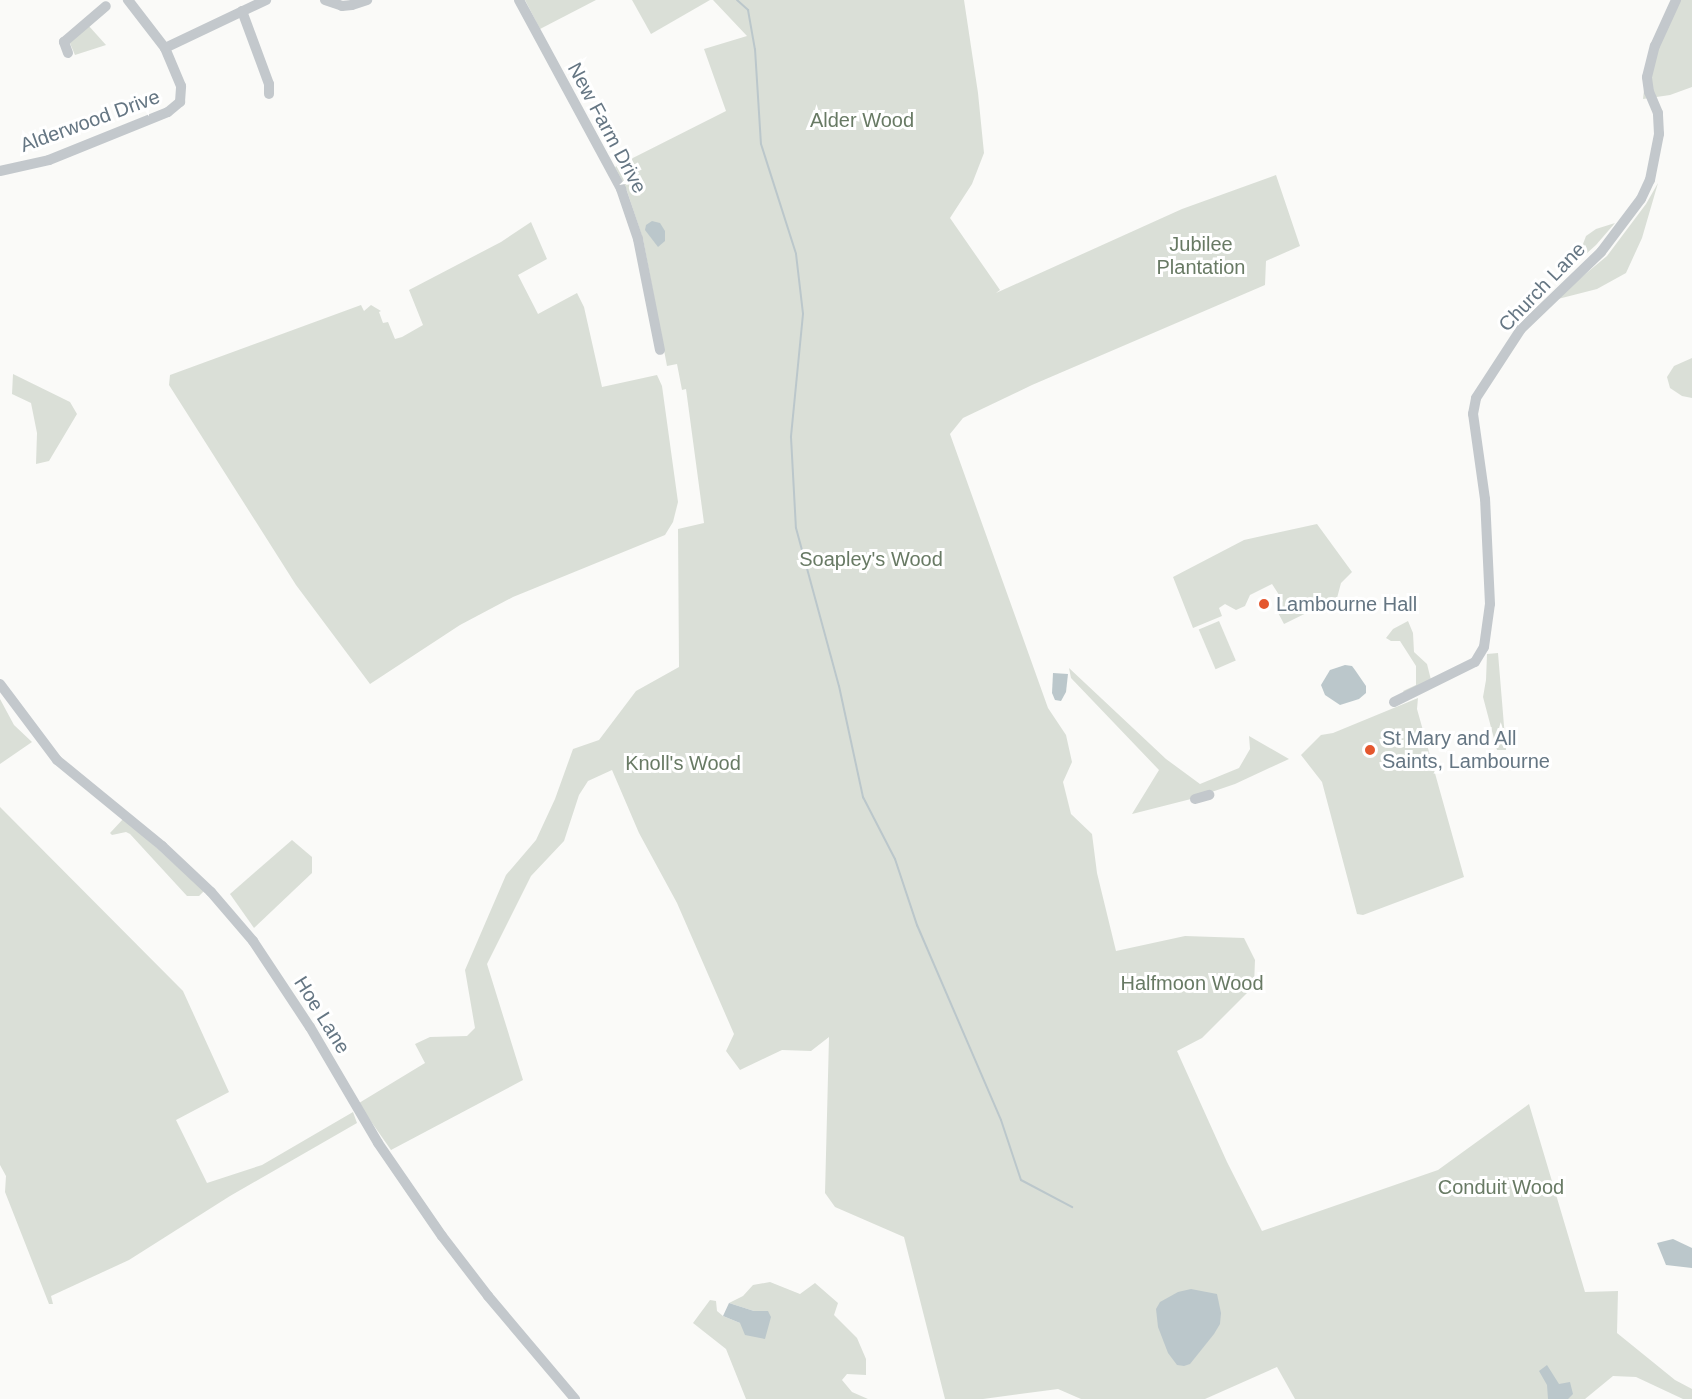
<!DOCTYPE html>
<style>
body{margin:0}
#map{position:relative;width:1692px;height:1399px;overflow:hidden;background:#fafaf8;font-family:Arial,sans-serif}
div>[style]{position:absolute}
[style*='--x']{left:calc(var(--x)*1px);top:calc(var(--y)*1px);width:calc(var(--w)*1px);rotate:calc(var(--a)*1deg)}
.green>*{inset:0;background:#dadfd7;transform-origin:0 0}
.water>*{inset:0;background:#bbc7cb}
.stream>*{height:2px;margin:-1px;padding:0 1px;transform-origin:1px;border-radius:1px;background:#bbc7cb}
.minor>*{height:10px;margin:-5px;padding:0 5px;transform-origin:5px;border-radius:5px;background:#c3c8cc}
.dots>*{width:16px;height:16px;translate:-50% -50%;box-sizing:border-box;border:3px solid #fff;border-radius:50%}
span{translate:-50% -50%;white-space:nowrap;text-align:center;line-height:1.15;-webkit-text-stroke:6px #fff;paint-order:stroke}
.park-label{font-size:20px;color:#687a64}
.street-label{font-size:20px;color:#657683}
.poi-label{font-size:20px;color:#657683}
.left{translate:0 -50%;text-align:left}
</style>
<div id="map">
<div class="green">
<i style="clip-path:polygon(525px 0,596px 0,540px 29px)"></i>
<i style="clip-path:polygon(632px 0,710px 0,651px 34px)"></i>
<i style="clip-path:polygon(713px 0,964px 0,978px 93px,984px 153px,972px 184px,950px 218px,1000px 290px,996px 293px,1182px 209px,1276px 175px,1300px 246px,1266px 261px,1265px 285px,1032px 385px,963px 418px,950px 434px,1048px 708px,1066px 735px,1072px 762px,1063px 782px,1071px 814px,1092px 834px,1097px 873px,1116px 951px,1185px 936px,1244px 938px,1255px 960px,1254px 986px,1202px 1038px,1177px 1051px,1227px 1162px,1262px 1231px,1438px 1170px,1529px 1104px,1585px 1292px,1618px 1291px,1617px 1333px,1675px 1380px,1692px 1389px,1692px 1399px,1683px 1399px,1636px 1377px,1613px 1376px,1585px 1399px,1295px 1399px,1277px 1367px,1205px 1399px,1081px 1399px,1058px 1389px,983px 1399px,945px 1399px,904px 1237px,835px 1207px,825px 1193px,829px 1037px,811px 1051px,782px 1050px,740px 1070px,726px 1051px,734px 1034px,677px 903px,639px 833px,612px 770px,588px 781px,579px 795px,564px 841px,531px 876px,487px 964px,523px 1080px,391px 1150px,363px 1110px,359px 1103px,425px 1063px,415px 1044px,430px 1037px,467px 1036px,475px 1028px,465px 970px,506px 875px,536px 840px,555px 799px,573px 749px,599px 740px,636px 691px,679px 667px,678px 529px,704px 523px,686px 389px,682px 390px,677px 364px,667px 366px,643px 239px,627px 191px,615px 167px,726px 111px,704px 49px,747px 36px)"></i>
<i style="clip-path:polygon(1673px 0,1692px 0,1692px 87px,1670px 95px,1643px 99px,1648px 55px)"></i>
<i style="clip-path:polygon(88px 25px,106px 45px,75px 55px,69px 41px)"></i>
<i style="clip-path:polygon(1658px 183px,1642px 238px,1626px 273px,1597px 289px,1554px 300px,1607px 256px,1646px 204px)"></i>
<i style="clip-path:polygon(531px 222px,547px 259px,518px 275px,538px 314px,577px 293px,584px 307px,602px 387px,657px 375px,662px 386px,678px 502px,673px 522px,665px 535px,513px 597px,460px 625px,370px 684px,296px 585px,169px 385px,170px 375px,361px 305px,364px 311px,371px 305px,381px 311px,379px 312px,383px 323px,388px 322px,395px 339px,402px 337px,423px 325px,409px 290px,501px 242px)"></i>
<i style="clip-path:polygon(1615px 223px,1596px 245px,1576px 263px,1586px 236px,1596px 229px)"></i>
<i style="clip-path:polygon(1692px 358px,1692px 398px,1682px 396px,1670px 388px,1667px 377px,1674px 366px)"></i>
<i style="clip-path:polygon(13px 374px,70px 402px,77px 414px,49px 461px,36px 464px,37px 433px,31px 403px,12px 394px)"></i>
<i style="clip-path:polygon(1317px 524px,1352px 572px,1341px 583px,1337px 598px,1284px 624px,1275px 607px,1283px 601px,1272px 584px,1250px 595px,1245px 606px,1236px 610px,1225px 604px,1219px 608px,1222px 616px,1193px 628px,1173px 577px,1244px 540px)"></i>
<i style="left:1219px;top:621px;width:43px;height:22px;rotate:67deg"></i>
<i style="clip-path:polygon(1408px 621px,1413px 633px,1414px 652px,1427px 664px,1431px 680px,1406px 695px,1403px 691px,1416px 685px,1416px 666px,1400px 641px,1391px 641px,1386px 638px,1393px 629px)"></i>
<i style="clip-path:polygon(1498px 653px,1506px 750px,1497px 750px,1483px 697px,1486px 680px,1487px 654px)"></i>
<i style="clip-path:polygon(1069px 668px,1166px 759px,1200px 784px,1239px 768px,1250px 749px,1249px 736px,1289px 759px,1235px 784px,1191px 799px,1132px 814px,1159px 770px,1071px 678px)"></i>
<i style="clip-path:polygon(1418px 698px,1417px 709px,1464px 877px,1363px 915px,1357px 914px,1322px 782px,1301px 755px,1321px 735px,1333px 733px)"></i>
<i style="clip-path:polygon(0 699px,14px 725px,32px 742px,0 764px)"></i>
<i style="clip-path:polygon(0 807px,183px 991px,229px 1092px,176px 1120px,207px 1183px,262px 1165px,353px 1112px,357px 1123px,230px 1196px,129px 1260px,51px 1296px,53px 1304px,49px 1304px,5px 1192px,6px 1176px,0 1165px)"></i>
<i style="clip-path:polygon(124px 818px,204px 891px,199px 896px,187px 896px,130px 834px,126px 832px,112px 835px,110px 833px)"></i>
<i style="clip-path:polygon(292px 840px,312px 857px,312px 873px,254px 928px,230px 894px)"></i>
<i style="clip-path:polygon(770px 1282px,800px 1294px,815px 1283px,838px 1303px,834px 1315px,857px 1338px,866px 1359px,866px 1375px,847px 1374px,842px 1380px,852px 1392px,868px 1399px,746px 1399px,726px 1349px,693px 1323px,710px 1300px,716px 1301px,717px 1311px,723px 1316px,740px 1323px,754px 1311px,729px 1303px,743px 1296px,753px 1285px)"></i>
</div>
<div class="water">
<i style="clip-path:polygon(652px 221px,660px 223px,665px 231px,665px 241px,658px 247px,645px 230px,646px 225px)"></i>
<i style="clip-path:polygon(1345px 665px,1352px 666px,1355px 670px,1366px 686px,1366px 693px,1359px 699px,1340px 705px,1325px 695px,1321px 685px,1330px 670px)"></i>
<i style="clip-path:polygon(1053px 673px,1068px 674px,1066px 692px,1061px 701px,1055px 700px,1052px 693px)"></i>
<i style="clip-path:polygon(1673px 1239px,1692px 1248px,1692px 1268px,1666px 1265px,1657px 1243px)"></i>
<i style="clip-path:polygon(1191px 1289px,1217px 1294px,1221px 1313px,1220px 1324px,1214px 1334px,1190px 1364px,1184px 1366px,1177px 1365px,1168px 1353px,1158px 1327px,1156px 1309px,1160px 1302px,1178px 1292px)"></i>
<i style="clip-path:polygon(729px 1303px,754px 1311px,768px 1311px,771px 1317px,765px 1339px,745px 1335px,740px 1323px,723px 1316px)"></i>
<i style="clip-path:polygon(1547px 1365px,1559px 1384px,1570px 1382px,1573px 1394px,1568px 1399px,1548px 1399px,1547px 1385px,1539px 1371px)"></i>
</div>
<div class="stream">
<i style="--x:737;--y:0;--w:15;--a:42"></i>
<i style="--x:748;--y:10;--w:40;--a:80"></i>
<i style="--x:755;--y:49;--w:95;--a:86.4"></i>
<i style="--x:761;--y:144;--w:115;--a:72.3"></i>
<i style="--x:796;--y:254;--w:60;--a:83.3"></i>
<i style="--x:803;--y:314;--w:124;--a:95.6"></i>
<i style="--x:791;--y:437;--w:91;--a:86.9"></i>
<i style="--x:796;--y:528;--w:164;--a:74.8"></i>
<i style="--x:839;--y:686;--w:114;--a:77.8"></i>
<i style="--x:863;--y:797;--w:70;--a:62.7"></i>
<i style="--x:895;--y:859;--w:70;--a:71.6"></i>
<i style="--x:917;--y:925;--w:212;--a:66.7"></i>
<i style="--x:1001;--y:1120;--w:63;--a:71.6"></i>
<i style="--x:1021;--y:1180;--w:58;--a:27.9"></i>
</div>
<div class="minor">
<i style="--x:325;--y:0;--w:18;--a:19"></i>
<i style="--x:342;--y:6;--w:10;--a:-6"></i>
<i style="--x:352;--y:5;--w:16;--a:-18"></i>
<i style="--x:519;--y:0;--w:215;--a:61.6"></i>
<i style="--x:621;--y:189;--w:53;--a:71.2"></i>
<i style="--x:638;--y:239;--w:113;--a:78.8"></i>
<i style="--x:242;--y:11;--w:78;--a:69.7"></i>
<i style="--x:269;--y:84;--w:10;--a:90"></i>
<i style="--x:165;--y:48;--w:112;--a:-25.4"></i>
<i style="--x:68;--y:53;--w:12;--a:-110"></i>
<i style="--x:64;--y:42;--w:55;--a:-40.6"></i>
<i style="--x:0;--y:171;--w:50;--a:-12.7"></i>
<i style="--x:49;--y:160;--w:128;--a:-22"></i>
<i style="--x:168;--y:112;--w:16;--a:-40"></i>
<i style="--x:180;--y:102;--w:16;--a:-86"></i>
<i style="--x:181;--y:86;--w:41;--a:-112.8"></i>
<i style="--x:165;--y:48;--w:61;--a:-127.6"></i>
<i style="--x:0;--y:684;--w:95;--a:53.1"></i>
<i style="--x:57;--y:760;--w:136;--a:39.3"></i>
<i style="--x:162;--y:846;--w:67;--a:43.2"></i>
<i style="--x:211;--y:892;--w:65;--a:49.4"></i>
<i style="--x:253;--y:941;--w:103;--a:56.5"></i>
<i style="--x:310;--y:1027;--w:134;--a:59.6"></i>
<i style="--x:378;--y:1143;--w:113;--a:55.5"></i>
<i style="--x:442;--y:1236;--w:76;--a:52.5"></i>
<i style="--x:488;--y:1296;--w:135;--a:49.8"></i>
<i style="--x:1394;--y:702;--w:90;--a:-26.3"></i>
<i style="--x:1475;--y:662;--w:17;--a:-59"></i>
<i style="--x:1484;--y:647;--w:43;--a:-82.1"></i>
<i style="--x:1490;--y:604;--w:105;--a:-92.7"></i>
<i style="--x:1485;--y:499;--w:86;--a:-98"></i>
<i style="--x:1473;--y:414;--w:16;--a:-79"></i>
<i style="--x:1476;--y:398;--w:82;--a:-56.9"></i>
<i style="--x:1521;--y:329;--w:111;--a:-43.9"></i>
<i style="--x:1601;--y:252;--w:66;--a:-53"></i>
<i style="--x:1641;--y:199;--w:21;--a:-65"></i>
<i style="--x:1650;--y:180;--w:47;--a:-78.9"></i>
<i style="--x:1659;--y:134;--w:21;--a:-93"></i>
<i style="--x:1658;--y:113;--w:23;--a:-113"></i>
<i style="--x:1649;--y:92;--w:15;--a:-98"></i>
<i style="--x:1647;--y:77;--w:32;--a:-76"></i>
<i style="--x:1655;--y:46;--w:51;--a:-65.5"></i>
<i style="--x:1195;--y:799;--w:15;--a:-16"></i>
</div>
<div class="dots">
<i style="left:1264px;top:604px;background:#e4572e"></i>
<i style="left:1370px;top:750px;background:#e4572e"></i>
</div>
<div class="park-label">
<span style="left:862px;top:120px">Alder Wood</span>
<span style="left:1201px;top:256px">Jubilee<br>Plantation</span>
<span style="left:871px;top:559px">Soapley's Wood</span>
<span style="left:683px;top:763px">Knoll's Wood</span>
<span style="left:1192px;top:983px">Halfmoon Wood</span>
<span style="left:1501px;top:1187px">Conduit Wood</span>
</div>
<div class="street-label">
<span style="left:90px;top:121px;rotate:-20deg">Alderwood Drive</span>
<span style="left:607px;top:128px;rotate:62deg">New Farm Drive</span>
<span style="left:1542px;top:287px;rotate:-46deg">Church Lane</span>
<span style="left:322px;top:1015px;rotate:58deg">Hoe Lane</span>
</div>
<div class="poi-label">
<span class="left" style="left:1276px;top:604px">Lambourne Hall</span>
<span class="left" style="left:1382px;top:750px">St Mary and All<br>Saints, Lambourne</span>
</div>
</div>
